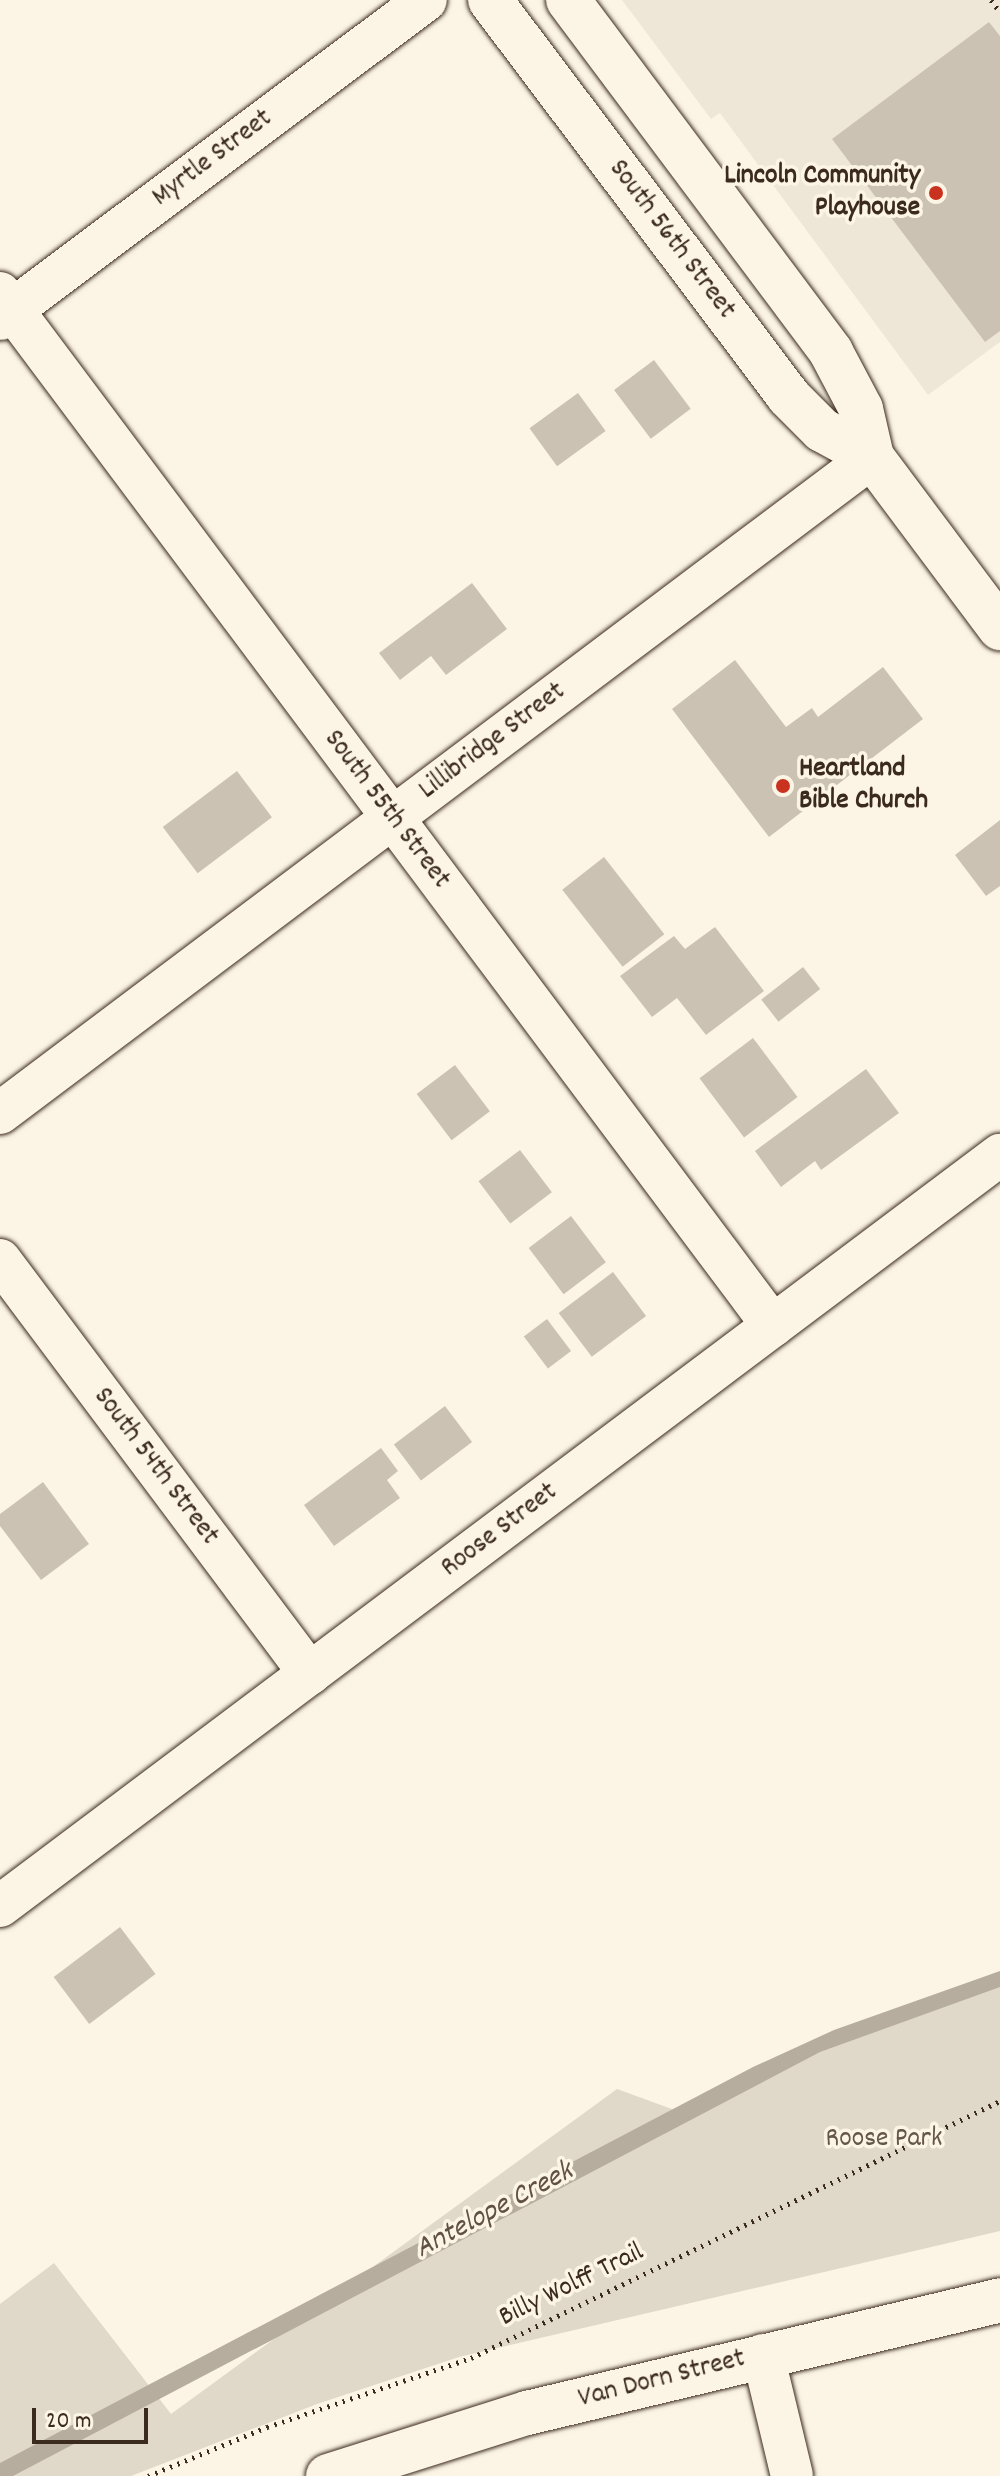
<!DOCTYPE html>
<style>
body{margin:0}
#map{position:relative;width:1000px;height:2476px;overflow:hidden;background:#fcf5e5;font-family:Dekko,sans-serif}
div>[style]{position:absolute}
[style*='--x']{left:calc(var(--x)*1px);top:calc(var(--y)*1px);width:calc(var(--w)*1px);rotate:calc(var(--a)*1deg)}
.built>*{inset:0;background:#eee6d6}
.green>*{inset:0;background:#e0d8c8}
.water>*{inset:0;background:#b7ad9e}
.building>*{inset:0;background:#ccc2b3;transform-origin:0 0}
.path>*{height:5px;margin-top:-2.5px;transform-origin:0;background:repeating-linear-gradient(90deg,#3b2a1e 0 2px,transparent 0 8px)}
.roads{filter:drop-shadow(0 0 2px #3b2a1e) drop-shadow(0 0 2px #3b2a1e)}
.minor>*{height:42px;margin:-21px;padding:0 21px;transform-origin:21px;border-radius:21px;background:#fcf5e5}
.secondary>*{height:44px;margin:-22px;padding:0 22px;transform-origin:22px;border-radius:22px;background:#fcf5e5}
.dots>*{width:22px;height:22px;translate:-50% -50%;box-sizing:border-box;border:4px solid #fcf5e5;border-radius:50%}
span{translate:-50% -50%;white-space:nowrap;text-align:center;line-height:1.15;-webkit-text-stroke:7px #fcf5e5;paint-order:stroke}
.street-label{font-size:28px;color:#3b2a1e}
.poi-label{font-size:28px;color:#3b2a1e;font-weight:700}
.right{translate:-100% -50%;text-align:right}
.left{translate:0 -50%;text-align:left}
.park-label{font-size:28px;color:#645648}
.water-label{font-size:30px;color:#605144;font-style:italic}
.scale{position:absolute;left:32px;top:2408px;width:116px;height:36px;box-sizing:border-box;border:4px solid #3b2a1e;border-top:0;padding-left:10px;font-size:24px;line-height:28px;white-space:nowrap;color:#3b2a1e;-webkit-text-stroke:6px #fcf5e5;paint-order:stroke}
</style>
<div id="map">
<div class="built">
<i style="clip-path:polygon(622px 0,1000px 0,1000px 342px,928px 395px,720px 113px,711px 119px)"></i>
</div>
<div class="green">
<i style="clip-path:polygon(1000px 1977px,1000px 2231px,459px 2357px,317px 2404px,131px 2476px,0 2476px,0 2304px,54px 2263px,171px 2414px,617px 2089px,680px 2112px,820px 2043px)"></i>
</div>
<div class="water">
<i style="clip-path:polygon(1000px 1971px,1000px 1987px,820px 2052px,13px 2476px,0 2476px,0 2463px,753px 2067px,834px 2030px)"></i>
</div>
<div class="building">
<i style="clip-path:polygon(989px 22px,1000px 36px,1000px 331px,985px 342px,832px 139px)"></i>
<i style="left:654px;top:360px;width:61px;height:50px;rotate:53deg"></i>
<i style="left:578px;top:393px;width:47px;height:60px;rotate:54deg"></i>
<i style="clip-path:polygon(472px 583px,507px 629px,446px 675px,431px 656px,400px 680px,379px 653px)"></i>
<i style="clip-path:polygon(735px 660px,786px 727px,812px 708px,818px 717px,883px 667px,923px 719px,769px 837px,672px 709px)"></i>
<i style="left:237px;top:771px;width:58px;height:93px;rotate:53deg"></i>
<i style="clip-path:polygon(1000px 820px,1000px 886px,986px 896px,955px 855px)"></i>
<i style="left:604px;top:857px;width:98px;height:53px;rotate:52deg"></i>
<i style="clip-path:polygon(715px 927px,764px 991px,706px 1035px,677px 998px,652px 1017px,620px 976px,674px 936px,685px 949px)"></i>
<i style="left:803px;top:967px;width:28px;height:53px;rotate:52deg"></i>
<i style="left:753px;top:1038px;width:74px;height:67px;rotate:53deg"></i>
<i style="left:455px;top:1065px;width:58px;height:48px;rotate:53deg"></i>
<i style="clip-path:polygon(866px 1069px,899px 1113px,821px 1170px,815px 1161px,781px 1187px,755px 1151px)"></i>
<i style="left:520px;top:1150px;width:53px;height:52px;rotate:53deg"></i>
<i style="left:571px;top:1216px;width:58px;height:53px;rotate:53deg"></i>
<i style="left:613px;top:1272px;width:55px;height:68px;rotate:53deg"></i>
<i style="left:547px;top:1319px;width:40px;height:29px;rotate:53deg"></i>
<i style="left:445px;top:1406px;width:45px;height:64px;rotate:53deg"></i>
<i style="clip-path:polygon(381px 1448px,398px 1471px,387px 1480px,400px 1498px,334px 1546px,304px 1505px)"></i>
<i style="clip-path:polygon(43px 1482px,89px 1544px,41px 1580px,0 1526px,0 1514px)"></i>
<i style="left:120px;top:1927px;width:59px;height:83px;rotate:53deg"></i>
</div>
<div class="path">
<i style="--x:991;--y:0;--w:15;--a:53"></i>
<i style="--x:148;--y:2476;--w:129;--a:-22.4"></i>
<i style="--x:267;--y:2427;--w:215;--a:-18.7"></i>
<i style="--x:471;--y:2358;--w:588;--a:-25.91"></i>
</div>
<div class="roads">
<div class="minor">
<i style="--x:0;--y:293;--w:1290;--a:53.19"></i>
<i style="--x:0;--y:319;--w:532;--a:-36.83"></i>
<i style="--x:0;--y:1113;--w:1091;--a:-36.95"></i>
<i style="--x:0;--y:1260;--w:517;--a:53.17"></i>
<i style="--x:0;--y:1906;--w:1251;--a:-36.91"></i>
<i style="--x:763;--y:2355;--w:124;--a:76.5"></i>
</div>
<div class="secondary">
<i style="--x:490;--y:0;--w:496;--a:53"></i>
<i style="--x:788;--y:396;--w:48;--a:45"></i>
<i style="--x:822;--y:430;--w:57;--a:28.4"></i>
<i style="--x:568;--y:0;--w:439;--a:53.2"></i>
<i style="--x:831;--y:352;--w:64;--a:62.2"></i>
<i style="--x:861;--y:409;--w:49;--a:77.1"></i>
<i style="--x:872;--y:457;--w:214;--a:53.2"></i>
<i style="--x:328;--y:2476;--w:209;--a:-17.6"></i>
<i style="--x:527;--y:2413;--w:486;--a:-13.4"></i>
</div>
</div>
<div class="dots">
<i style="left:936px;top:193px;background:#c8321e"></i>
<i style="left:783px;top:786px;background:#c8321e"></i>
</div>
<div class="street-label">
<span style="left:213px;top:159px;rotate:-37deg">Myrtle Street</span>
<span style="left:671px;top:240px;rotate:53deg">South 56th Street</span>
<span style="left:493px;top:742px;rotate:-37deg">Lillibridge Street</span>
<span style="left:386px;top:810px;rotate:53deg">South 55th Street</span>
<span style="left:155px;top:1467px;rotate:53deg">South 54th Street</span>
<span style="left:500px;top:1531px;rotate:-37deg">Roose Street</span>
<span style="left:572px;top:2286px;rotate:-26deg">Billy Wolff Trail</span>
<span style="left:662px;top:2380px;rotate:-14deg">Van Dorn Street</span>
</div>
<div class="poi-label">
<span class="right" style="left:920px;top:193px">Lincoln Community<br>Playhouse</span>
<span class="left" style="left:799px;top:786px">Heartland<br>Bible Church</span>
</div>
<div class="park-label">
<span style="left:884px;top:2140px">Roose Park</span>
</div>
<div class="water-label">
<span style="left:495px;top:2212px;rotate:-28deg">Antelope Creek</span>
</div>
<div class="scale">20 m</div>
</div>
